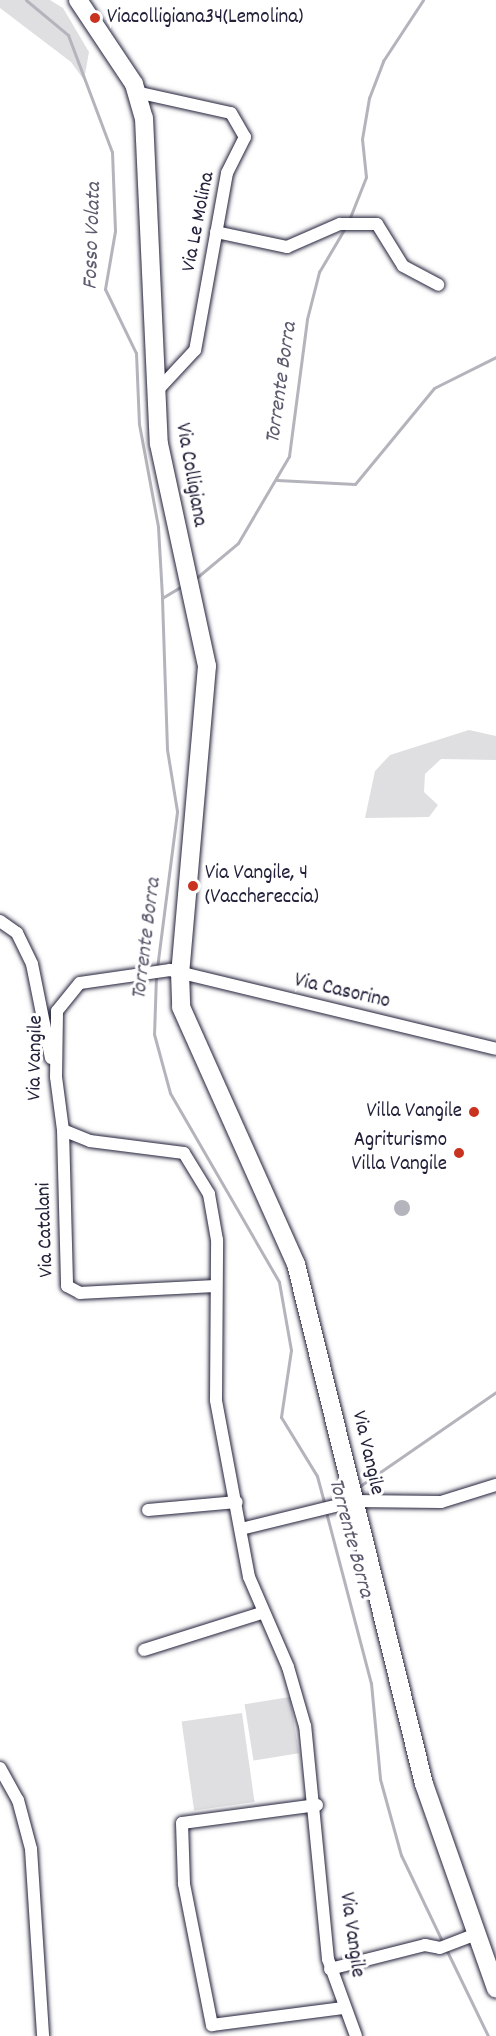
<!DOCTYPE html>
<style>
body{margin:0}
#map{position:relative;width:496px;height:2036px;overflow:hidden;background:#fff;font-family:Dekko,sans-serif}
div>[style]{position:absolute}
[style*='--x']{left:calc(var(--x)*1px);top:calc(var(--y)*1px);width:calc(var(--w)*1px);rotate:calc(var(--a)*1deg)}
.green>*{inset:0;background:#dfdfe2;transform-origin:0 0}
.water>*{inset:0;background:#b4b4bc}
.round{border-radius:50%}
.stream>*{height:3px;margin:-1.5px;padding:0 1.5px;transform-origin:1.5px;border-radius:1.5px;background:#b4b4bc}
.roads{filter:drop-shadow(0 0 2px #22223b) drop-shadow(0 0 2px #22223b)}
.street>*{height:12px;margin:-6px;padding:0 6px;transform-origin:6px;border-radius:6px;background:#fff}
.secondary>*{height:18px;margin:-9px;padding:0 9px;transform-origin:9px;border-radius:9px;background:#fff}
.dots>*{width:16px;height:16px;translate:-50% -50%;box-sizing:border-box;border:3px solid #fff;border-radius:50%}
span{translate:-50% -50%;white-space:nowrap;text-align:center;line-height:1.15;-webkit-text-stroke:6px #fff;paint-order:stroke}
.poi-label{font-size:21px;color:#22223b}
.left{translate:0 -50%;text-align:left}
.right{translate:-100% -50%;text-align:right}
.street-label{font-size:21px;color:#22223b}
.water-label{font-size:22px;color:#5c5c6f;font-style:italic}
</style>
<div id="map">
<div class="green">
<i style="clip-path:polygon(0 0,50px 0,63px 8px,89px 52px,84px 80px,71px 62px,0 8px)"></i>
<i style="clip-path:polygon(469px 730px,496px 736px,496px 760px,441px 759px,425px 774px,424px 792px,438px 805px,429px 817px,365px 818px,375px 771px,390px 755px)"></i>
<i style="left:290px;top:1697px;width:57px;height:46px;rotate:81deg"></i>
<i style="left:242px;top:1713px;width:90px;height:61px;rotate:82deg"></i>
</div>
<div class="water">
<i class="round" style="left:394px;top:1200px;width:16px;height:16px"></i>
</div>
<div class="stream">
<i style="--x:26;--y:0;--w:55;--a:39.8"></i>
<i style="--x:68;--y:35;--w:125;--a:69.4"></i>
<i style="--x:112;--y:152;--w:79;--a:87.8"></i>
<i style="--x:115;--y:231;--w:59;--a:99.8"></i>
<i style="--x:105;--y:289;--w:71;--a:64.2"></i>
<i style="--x:136;--y:353;--w:71;--a:87.6"></i>
<i style="--x:139;--y:424;--w:105;--a:79.5"></i>
<i style="--x:158;--y:527;--w:70;--a:86.7"></i>
<i style="--x:349;--y:220;--w:46;--a:-68.4"></i>
<i style="--x:366;--y:177;--w:38;--a:-96"></i>
<i style="--x:362;--y:139;--w:42;--a:-80.3"></i>
<i style="--x:369;--y:98;--w:40;--a:-69"></i>
<i style="--x:383;--y:61;--w:73;--a:-56.7"></i>
<i style="--x:277;--y:480;--w:78;--a:2.9"></i>
<i style="--x:355;--y:484;--w:124;--a:-50.5"></i>
<i style="--x:434;--y:388;--w:69;--a:-26.6"></i>
<i style="--x:195;--y:579;--w:56;--a:-39.9"></i>
<i style="--x:238;--y:543;--w:101;--a:-59.6"></i>
<i style="--x:289;--y:456;--w:138;--a:-82.5"></i>
<i style="--x:307;--y:319;--w:49;--a:-75.7"></i>
<i style="--x:319;--y:272;--w:51;--a:-59.4"></i>
<i style="--x:157;--y:968;--w:158;--a:-82.7"></i>
<i style="--x:177;--y:811;--w:63;--a:-99.2"></i>
<i style="--x:167;--y:749;--w:151;--a:-91.9"></i>
<i style="--x:162;--y:598;--w:26;--a:-31"></i>
<i style="--x:156;--y:975;--w:59;--a:91.9"></i>
<i style="--x:154;--y:1034;--w:61;--a:74.8"></i>
<i style="--x:170;--y:1093;--w:218;--a:60"></i>
<i style="--x:279;--y:1282;--w:69;--a:80"></i>
<i style="--x:291;--y:1350;--w:68;--a:98.5"></i>
<i style="--x:281;--y:1417;--w:69;--a:58.6"></i>
<i style="--x:317;--y:1476;--w:31;--a:75"></i>
<i style="--x:357;--y:1488;--w:169;--a:-34.6"></i>
<i style="--x:327;--y:1502;--w:21;--a:-25"></i>
<i style="--x:326;--y:1512;--w:177;--a:75.3"></i>
<i style="--x:371;--y:1683;--w:96;--a:84.6"></i>
<i style="--x:380;--y:1779;--w:79;--a:74.6"></i>
<i style="--x:401;--y:1855;--w:98;--a:64.5"></i>
<i style="--x:446;--y:1949;--w:97;--a:64.2"></i>
</div>
<div class="roads">
<div class="street">
<i style="--x:136;--y:92;--w:97;--a:12.5"></i>
<i style="--x:231;--y:113;--w:28;--a:60"></i>
<i style="--x:245;--y:137;--w:40;--a:116.6"></i>
<i style="--x:227;--y:173;--w:180;--a:100.2"></i>
<i style="--x:195;--y:350;--w:57;--a:132.9"></i>
<i style="--x:216;--y:232;--w:73;--a:11.9"></i>
<i style="--x:287;--y:247;--w:58;--a:-23.5"></i>
<i style="--x:340;--y:224;--w:37;--a:0"></i>
<i style="--x:377;--y:224;--w:49;--a:58.2"></i>
<i style="--x:403;--y:266;--w:40;--a:28"></i>
<i style="--x:0;--y:921;--w:21;--a:35"></i>
<i style="--x:17;--y:933;--w:34;--a:64"></i>
<i style="--x:32;--y:964;--w:96;--a:78.6"></i>
<i style="--x:63;--y:1130;--w:156;--a:88.5"></i>
<i style="--x:67;--y:1286;--w:15;--a:28"></i>
<i style="--x:80;--y:1293;--w:134;--a:-3"></i>
<i style="--x:148;--y:1510;--w:89;--a:-5.1"></i>
<i style="--x:241;--y:1529;--w:117;--a:-13.8"></i>
<i style="--x:355;--y:1501;--w:86;--a:0.7"></i>
<i style="--x:441;--y:1502;--w:58;--a:-17.2"></i>
<i style="--x:144;--y:1650;--w:123;--a:-17.5"></i>
<i style="--x:0;--y:1768;--w:37;--a:61"></i>
<i style="--x:18;--y:1800;--w:51;--a:75.1"></i>
<i style="--x:31;--y:1849;--w:187;--a:86.3"></i>
<i style="--x:317;--y:1805;--w:136;--a:172.4"></i>
<i style="--x:182;--y:1823;--w:61;--a:88.1"></i>
<i style="--x:184;--y:1884;--w:144;--a:78.8"></i>
<i style="--x:212;--y:2025;--w:132;--a:-7.4"></i>
<i style="--x:330;--y:1969;--w:98;--a:-14.2"></i>
<i style="--x:425;--y:1945;--w:15;--a:11"></i>
<i style="--x:440;--y:1948;--w:40;--a:-21"></i>
<i style="--x:356;--y:2036;--w:82;--a:-110"></i>
<i style="--x:328;--y:1959;--w:234;--a:-95.6"></i>
<i style="--x:305;--y:1726;--w:61;--a:-106.1"></i>
<i style="--x:288;--y:1667;--w:98;--a:-113.4"></i>
<i style="--x:249;--y:1577;--w:180;--a:-100.6"></i>
<i style="--x:216;--y:1400;--w:160;--a:-89.6"></i>
<i style="--x:217;--y:1240;--w:47;--a:-99.9"></i>
<i style="--x:209;--y:1194;--w:48;--a:-121.4"></i>
<i style="--x:184;--y:1153;--w:95;--a:-172.7"></i>
<i style="--x:90;--y:1141;--w:29;--a:-158"></i>
<i style="--x:63;--y:1130;--w:53;--a:-97.5"></i>
<i style="--x:56;--y:1077;--w:66;--a:-89.1"></i>
<i style="--x:57;--y:1011;--w:36;--a:-51"></i>
<i style="--x:80;--y:983;--w:91;--a:-8.2"></i>
<i style="--x:170;--y:970;--w:335;--a:13.6"></i>
</div>
<div class="secondary">
<i style="--x:78;--y:0;--w:101;--a:56.3"></i>
<i style="--x:134;--y:84;--w:35;--a:74"></i>
<i style="--x:144;--y:118;--w:326;--a:87.4"></i>
<i style="--x:159;--y:444;--w:227;--a:77.8"></i>
<i style="--x:207;--y:666;--w:307;--a:95"></i>
<i style="--x:180;--y:972;--w:35;--a:88"></i>
<i style="--x:181;--y:1007;--w:282;--a:65.9"></i>
<i style="--x:296;--y:1264;--w:536;--a:76.17"></i>
<i style="--x:424;--y:1784;--w:217;--a:70.6"></i>
</div>
</div>
<div class="dots">
<i style="left:95px;top:18px;background:#c8321e"></i>
<i style="left:193px;top:886px;background:#c8321e"></i>
<i style="left:474px;top:1112px;background:#c8321e"></i>
<i style="left:459px;top:1153px;background:#c8321e"></i>
</div>
<div class="poi-label">
<span class="left" style="left:107px;top:18px">Viacolligiana34(Lemolina)</span>
<span class="left" style="left:205px;top:886px">Via Vangile, 4<br>(Vacchereccia)</span>
<span class="right" style="left:462px;top:1112px">Villa Vangile</span>
<span class="right" style="left:447px;top:1153px">Agriturismo<br>Villa Vangile</span>
</div>
<div class="street-label">
<span style="left:199px;top:222px;rotate:-79deg">Via Le Molina</span>
<span style="left:190px;top:475px;rotate:80deg">Via Colligiana</span>
<span style="left:342px;top:992px;rotate:13deg">Via Casorino</span>
<span style="left:36px;top:1058px;rotate:-89deg">Via Vangile</span>
<span style="left:46px;top:1230px;rotate:-92deg">Via Catalani</span>
<span style="left:367px;top:1453px;rotate:77deg">Via Vangile</span>
<span style="left:351px;top:1935px;rotate:82deg">Via Vangile</span>
</div>
<div class="water-label">
<span style="left:93px;top:236px;rotate:-88deg">Fosso Volata</span>
<span style="left:282px;top:383px;rotate:-82deg">Torrente Borra</span>
<span style="left:147px;top:939px;rotate:-83deg">Torrente Borra</span>
<span style="left:350px;top:1538px;rotate:75deg">Torrente Borra</span>
</div>
</div>
